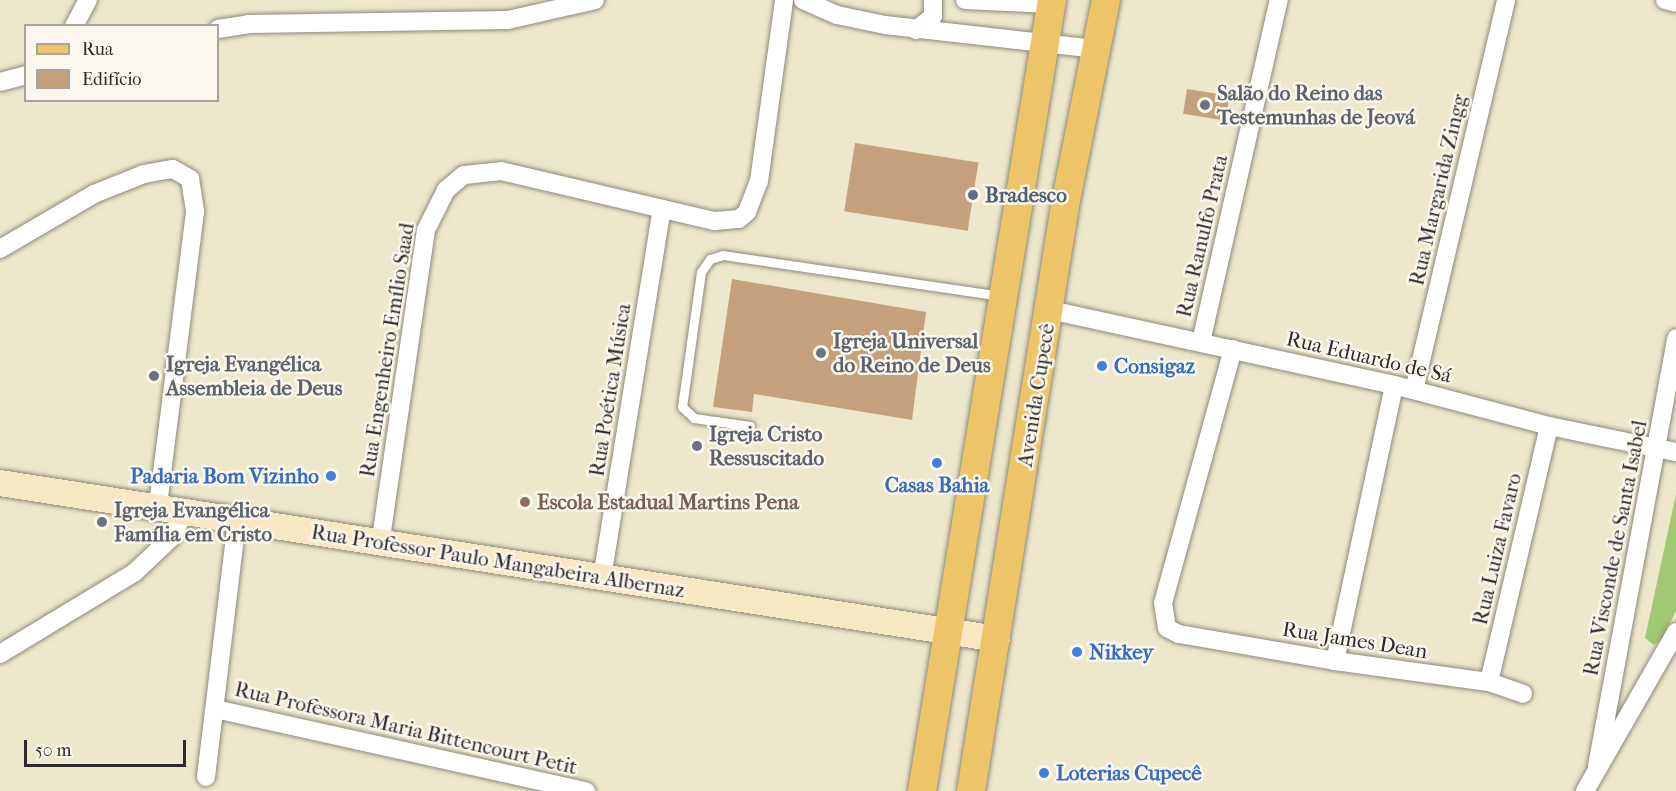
<!DOCTYPE html>
<meta charset="utf-8">
<style>
body{margin:0}
#map{position:relative;width:1676px;height:791px;overflow:hidden;background:#ede7cb;font-family:"IM FELL French Canon",serif}
div>[style]{position:absolute}
[style*='--x']{left:calc(var(--x)*1px);top:calc(var(--y)*1px);width:calc(var(--w)*1px);rotate:calc(var(--a)*1deg)}
.green>*{inset:0;background:#a1c873}
.building>*{inset:0;background:#c5a07d;transform-origin:0 0}
.roads{filter:drop-shadow(0 0 2px #8c897b) drop-shadow(0 0 2px #8c897b)}
.lane>*{height:9px;margin:-4.5px;padding:0 4.5px;transform-origin:4.5px;border-radius:4.5px;background:#fff}
.street>*{height:18px;margin:-9px;padding:0 9px;transform-origin:9px;border-radius:9px;background:#fff}
.secondary>*{height:26px;margin:-13px;padding:0 13px;transform-origin:13px;border-radius:13px;background:#f8e7c3}
.primary>*{height:28px;margin:-14px;padding:0 14px;transform-origin:14px;border-radius:14px;background:#eec469}
.dots>*{width:16px;height:16px;translate:-50% -50%;box-sizing:border-box;border:3px solid #fbf7ec;border-radius:50%}
span{translate:-50% -50%;white-space:nowrap;text-align:center;line-height:1.15;-webkit-text-stroke:5px #fbf7ec;paint-order:stroke}
.worship-label{font-size:21px;color:#5b616d;font-weight:700}
.left{translate:0 -50%;text-align:left}
.street-label{font-size:21px;color:#2b2b2b}
.service-label{font-size:21px;color:#4e5e75;font-weight:700}
.shop-label{font-size:21px;color:#366cbe;font-weight:700}
.right{translate:-100% -50%;text-align:right}
.education-label{font-size:21px;color:#785e54;font-weight:700}
.legend{position:absolute;left:24px;top:24px;width:195px;height:78px;box-sizing:border-box;background:#fbf7ec;border:2px solid #a8a59f;margin:0;padding:8px 10px;list-style:none;font-size:18px;color:#2b2b2b}
.legend li{display:flex;align-items:center;gap:12px;height:30px}
.legend b{width:30px;border:2px solid #a8a59f}
.scale{position:absolute;left:24px;top:740px;width:162px;height:27px;box-sizing:border-box;border:3px solid #2b2b2b;border-top:0;padding-left:8px;font-size:18px;line-height:21px;white-space:nowrap;color:#2b2b2b;-webkit-text-stroke:4px #fbf7ec;paint-order:stroke}
</style>
<div id="map">
<div class="green">
<i style="clip-path:polygon(1676px 494px,1676px 611px,1662px 639px,1654px 645px,1645px 638px)"></i>
</div>
<div class="building">
<i style="left:1187px;top:89px;width:43px;height:25px;rotate:9deg"></i>
<i style="left:855px;top:143px;width:125px;height:69px;rotate:9deg"></i>
<i style="clip-path:polygon(732px 279px,926px 312px,912px 420px,754px 394px,752px 412px,713px 407px)"></i>
</div>
<div class="roads">
<div class="lane">
<i style="--x:750;--y:426;--w:57;--a:-171.9"></i>
<i style="--x:694;--y:418;--w:16;--a:-137"></i>
<i style="--x:682;--y:407;--w:136;--a:-82"></i>
<i style="--x:701;--y:272;--w:16;--a:-55"></i>
<i style="--x:710;--y:259;--w:14;--a:-17"></i>
<i style="--x:723;--y:255;--w:280;--a:8.4"></i>
</div>
<div class="street">
<i style="--x:803;--y:0;--w:37;--a:24"></i>
<i style="--x:837;--y:15;--w:49;--a:11.8"></i>
<i style="--x:885;--y:25;--w:211;--a:6.5"></i>
<i style="--x:965;--y:0;--w:86;--a:2.7"></i>
<i style="--x:1665;--y:0;--w:11;--a:15"></i>
<i style="--x:74;--y:26;--w:30;--a:-62"></i>
<i style="--x:218;--y:29;--w:30;--a:-9"></i>
<i style="--x:248;--y:24;--w:260;--a:-0.9"></i>
<i style="--x:508;--y:20;--w:89;--a:-12.9"></i>
<i style="--x:916;--y:30;--w:22;--a:-39"></i>
<i style="--x:933;--y:16;--w:16;--a:-90"></i>
<i style="--x:0;--y:82;--w:27;--a:-15"></i>
<i style="--x:0;--y:249;--w:109;--a:-30.3"></i>
<i style="--x:94;--y:194;--w:54;--a:-21.8"></i>
<i style="--x:144;--y:174;--w:29;--a:-10"></i>
<i style="--x:173;--y:169;--w:20;--a:30"></i>
<i style="--x:190;--y:179;--w:33;--a:81"></i>
<i style="--x:195;--y:212;--w:296;--a:97.2"></i>
<i style="--x:1050;--y:310;--w:352;--a:12.3"></i>
<i style="--x:1394;--y:385;--w:160;--a:14.8"></i>
<i style="--x:1549;--y:426;--w:130;--a:11.6"></i>
<i style="--x:1201;--y:342;--w:351;--a:-77.2"></i>
<i style="--x:1233;--y:349;--w:263;--a:105.4"></i>
<i style="--x:1163;--y:603;--w:25;--a:81"></i>
<i style="--x:1167;--y:628;--w:13;--a:27"></i>
<i style="--x:1179;--y:634;--w:158;--a:9.8"></i>
<i style="--x:1335;--y:661;--w:155;--a:7.8"></i>
<i style="--x:1489;--y:682;--w:36;--a:19"></i>
<i style="--x:1414;--y:390;--w:401;--a:-76.7"></i>
<i style="--x:380;--y:545;--w:318;--a:-81.7"></i>
<i style="--x:426;--y:230;--w:45;--a:-63.4"></i>
<i style="--x:446;--y:190;--w:23;--a:-40"></i>
<i style="--x:464;--y:175;--w:37;--a:-6"></i>
<i style="--x:501;--y:171;--w:220;--a:13.2"></i>
<i style="--x:715;--y:221;--w:24;--a:-5"></i>
<i style="--x:739;--y:219;--w:11;--a:-41"></i>
<i style="--x:747;--y:212;--w:33;--a:-69"></i>
<i style="--x:759;--y:181;--w:183;--a:-82.1"></i>
<i style="--x:602;--y:578;--w:374;--a:-80.8"></i>
<i style="--x:0;--y:654;--w:157;--a:-31.2"></i>
<i style="--x:134;--y:573;--w:52;--a:-43.5"></i>
<i style="--x:172;--y:537;--w:30;--a:-64"></i>
<i style="--x:1335;--y:661;--w:282;--a:-77.9"></i>
<i style="--x:1489;--y:682;--w:263;--a:-76.8"></i>
<i style="--x:215;--y:709;--w:380;--a:12.5"></i>
<i style="--x:1597;--y:766;--w:435;--a:-79.5"></i>
<i style="--x:206;--y:777;--w:260;--a:-83.1"></i>
<i style="--x:1585;--y:791;--w:183;--a:-60.2"></i>
</div>
<div class="secondary">
<i style="--x:0;--y:483;--w:1009;--a:8.89"></i>
</div>
<div class="primary">
<i style="--x:922;--y:791;--w:802;--a:-80.67"></i>
<i style="--x:971;--y:791;--w:599;--a:-80.87"></i>
<i style="--x:1066;--y:200;--w:204;--a:-78.7"></i>
</div>
</div>
<div class="dots">
<i style="left:1205px;top:105px;background:#6b7280"></i>
<i style="left:973px;top:195px;background:#5c6f8a"></i>
<i style="left:821px;top:353px;background:#6b7280"></i>
<i style="left:1102px;top:366px;background:#3f7fe0"></i>
<i style="left:154px;top:376px;background:#6b7280"></i>
<i style="left:697px;top:446px;background:#6b7280"></i>
<i style="left:937px;top:463px;background:#3f7fe0"></i>
<i style="left:331px;top:476px;background:#3f7fe0"></i>
<i style="left:525px;top:502px;background:#8d6e63"></i>
<i style="left:102px;top:522px;background:#6b7280"></i>
<i style="left:1077px;top:652px;background:#3f7fe0"></i>
<i style="left:1044px;top:773px;background:#3f7fe0"></i>
</div>
<div class="worship-label">
<span class="left" style="left:1217px;top:105px">Salão do Reino das<br>Testemunhas de Jeová</span>
<span class="left" style="left:833px;top:353px">Igreja Universal<br>do Reino de Deus</span>
<span class="left" style="left:166px;top:376px">Igreja Evangélica<br>Assembleia de Deus</span>
<span class="left" style="left:709px;top:446px">Igreja Cristo<br>Ressuscitado</span>
<span class="left" style="left:114px;top:522px">Igreja Evangélica<br>Família em Cristo</span>
</div>
<div class="street-label">
<span style="left:1438px;top:190px;rotate:-77deg">Rua Margarida Zingg</span>
<span style="left:1202px;top:236px;rotate:-77deg">Rua Ranulfo Prata</span>
<span style="left:387px;top:350px;rotate:-81deg">Rua Engenheiro Emílio Saad</span>
<span style="left:1369px;top:357px;rotate:13deg">Rua Eduardo de Sá</span>
<span style="left:610px;top:390px;rotate:-81deg">Rua Poética Música</span>
<span style="left:1036px;top:395px;rotate:-81deg">Avenida Cupecê</span>
<span style="left:1615px;top:548px;rotate:-79deg">Rua Visconde de Santa Isabel</span>
<span style="left:1497px;top:549px;rotate:-77deg">Rua Luiza Favaro</span>
<span style="left:498px;top:561px;rotate:9deg">Rua Professor Paulo Mangabeira Albernaz</span>
<span style="left:1355px;top:640px;rotate:9deg">Rua James Dean</span>
<span style="left:406px;top:728px;rotate:13deg">Rua Professora Maria Bittencourt Petit</span>
</div>
<div class="service-label">
<span class="left" style="left:985px;top:195px">Bradesco</span>
</div>
<div class="shop-label">
<span class="left" style="left:1114px;top:366px">Consigaz</span>
<span class="right" style="left:319px;top:476px">Padaria Bom Vizinho</span>
<span style="left:937px;top:485px">Casas Bahia</span>
<span class="left" style="left:1089px;top:652px">Nikkey</span>
<span class="left" style="left:1056px;top:773px">Loterias Cupecê</span>
</div>
<div class="education-label">
<span class="left" style="left:537px;top:502px">Escola Estadual Martins Pena</span>
</div>
<ul class="legend">
<li><b style="height:8px;background:#eec469"></b>Rua</li>
<li><b style="height:16px;background:#c5a07d"></b>Edifício</li>
</ul>
<div class="scale">50 m</div>
</div>
